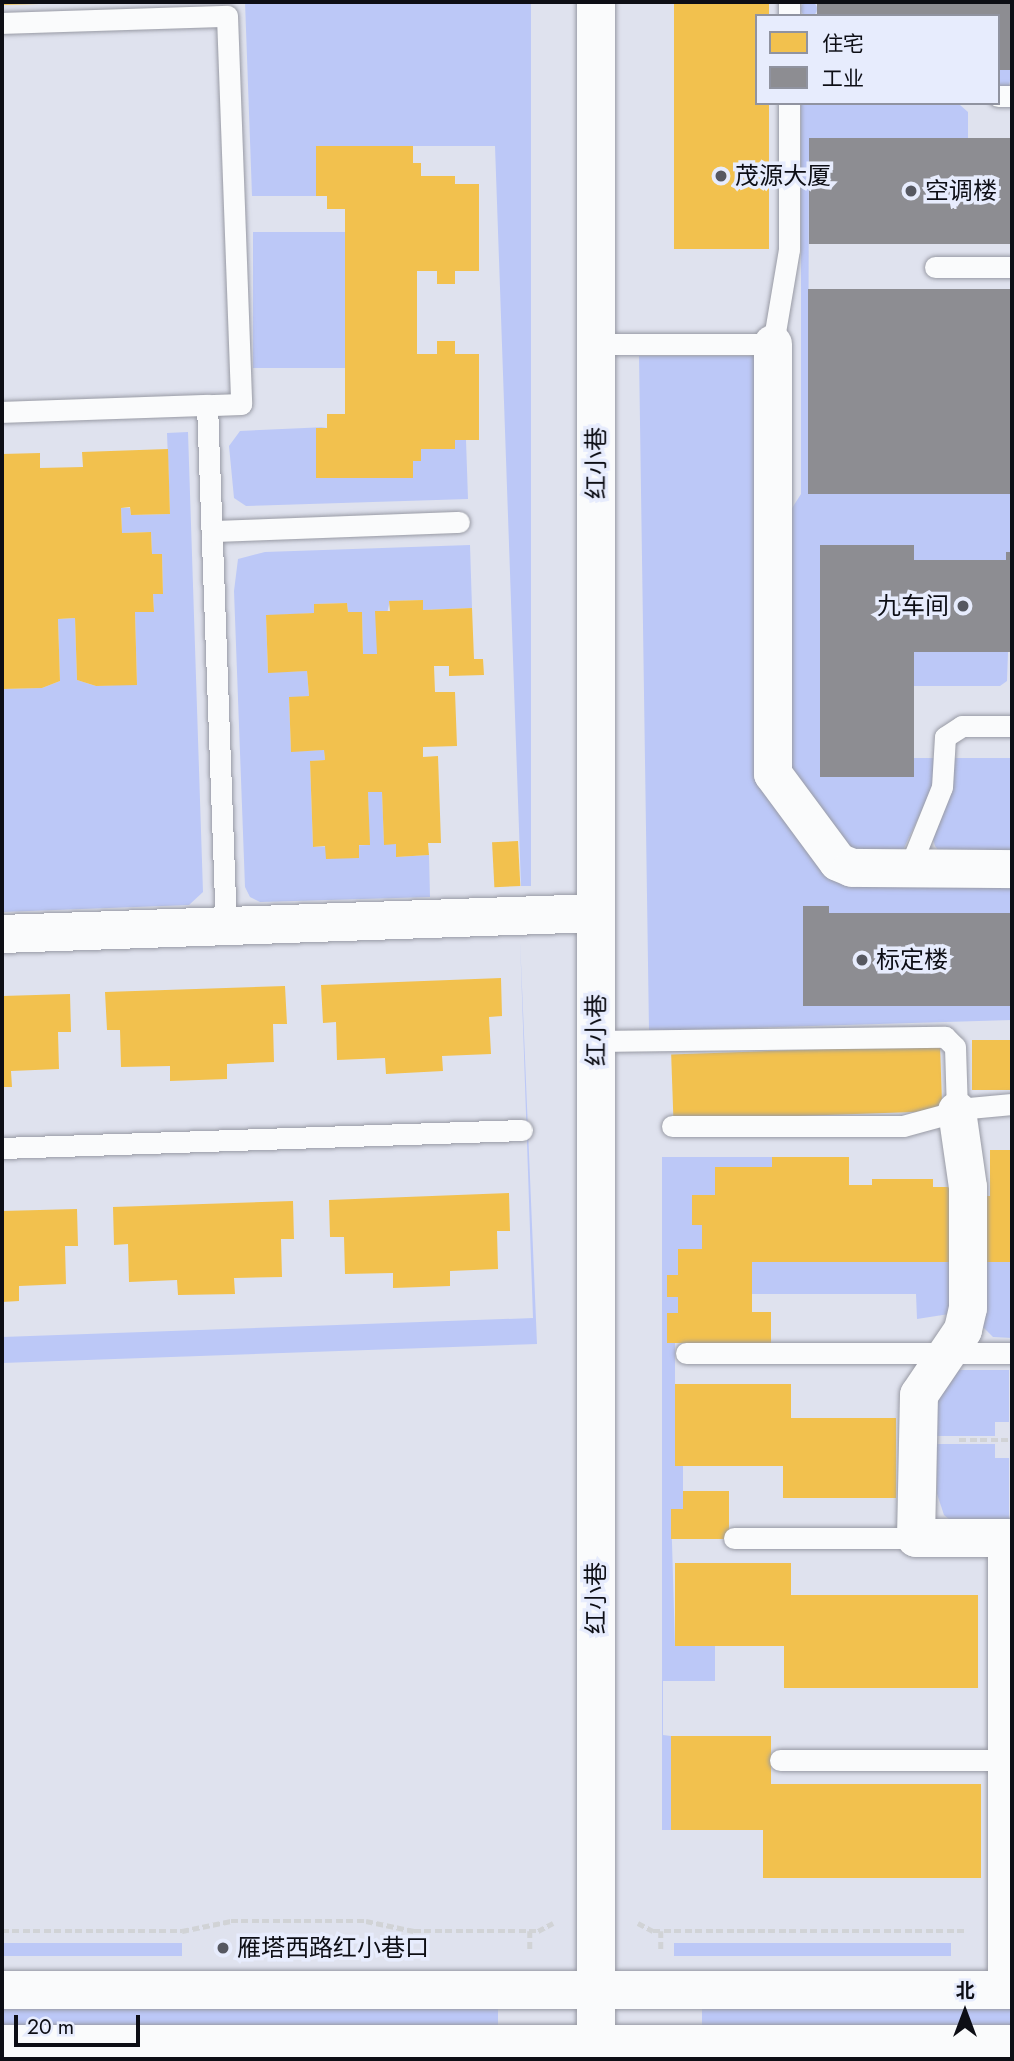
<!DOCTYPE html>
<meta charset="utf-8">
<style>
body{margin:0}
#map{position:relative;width:1014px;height:2061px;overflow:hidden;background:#dfe2ee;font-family:Jost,"Noto Sans SC",sans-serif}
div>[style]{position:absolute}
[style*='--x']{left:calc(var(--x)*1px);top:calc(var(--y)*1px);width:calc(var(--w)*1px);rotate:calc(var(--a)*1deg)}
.green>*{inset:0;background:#bcc8f7;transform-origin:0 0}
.round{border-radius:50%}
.homes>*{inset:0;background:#f2c14e;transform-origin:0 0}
.industry>*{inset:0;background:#8d8d92;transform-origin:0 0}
.path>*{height:4.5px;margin-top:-2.25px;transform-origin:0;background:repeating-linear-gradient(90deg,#d1d3d6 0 7px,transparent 0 10.5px)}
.roads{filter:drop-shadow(0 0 2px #989aa4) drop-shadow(0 0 2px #989aa4)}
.service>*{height:21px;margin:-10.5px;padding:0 10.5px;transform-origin:10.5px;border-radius:10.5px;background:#fafbfc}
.minor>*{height:38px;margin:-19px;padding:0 19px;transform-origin:19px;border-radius:19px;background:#fafbfc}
.tertiary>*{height:38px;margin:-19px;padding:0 19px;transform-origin:19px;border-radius:19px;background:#fafbfc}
.secondary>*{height:38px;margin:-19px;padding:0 19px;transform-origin:19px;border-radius:19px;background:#fafbfc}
.dots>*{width:19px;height:19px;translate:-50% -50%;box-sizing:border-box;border:4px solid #e7ecfd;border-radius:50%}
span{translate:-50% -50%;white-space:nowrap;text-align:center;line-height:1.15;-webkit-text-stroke:7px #e7ecfd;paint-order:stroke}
.poi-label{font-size:24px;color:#0d0e15}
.left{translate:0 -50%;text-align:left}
.right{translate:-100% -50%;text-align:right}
.street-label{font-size:24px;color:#0d0e15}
.frame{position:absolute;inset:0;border:4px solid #0d0e15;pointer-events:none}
.legend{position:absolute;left:755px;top:14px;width:245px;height:91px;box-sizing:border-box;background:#e7ecfd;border:2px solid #9093a0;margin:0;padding:9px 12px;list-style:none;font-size:21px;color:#0d0e15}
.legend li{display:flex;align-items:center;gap:14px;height:35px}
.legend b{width:35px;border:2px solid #9093a0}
.north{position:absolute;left:930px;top:1977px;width:70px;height:70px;-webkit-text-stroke:5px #e7ecfd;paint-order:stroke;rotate:0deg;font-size:19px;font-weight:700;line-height:28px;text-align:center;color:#0d0e15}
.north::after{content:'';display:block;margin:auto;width:24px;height:32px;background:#0d0e15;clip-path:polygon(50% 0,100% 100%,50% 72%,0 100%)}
.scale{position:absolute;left:14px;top:2015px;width:126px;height:32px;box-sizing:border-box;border:4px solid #0d0e15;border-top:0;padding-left:9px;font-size:21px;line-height:24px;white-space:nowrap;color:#0d0e15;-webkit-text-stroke:5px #e7ecfd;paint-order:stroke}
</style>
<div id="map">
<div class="green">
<i class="round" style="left:801px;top:1px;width:16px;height:16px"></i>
<i style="clip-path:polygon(245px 2px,531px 2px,531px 886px,521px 886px,495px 146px,316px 146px,316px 196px,252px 196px)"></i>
<i style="clip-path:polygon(998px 70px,1012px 70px,1009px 86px,998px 88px)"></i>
<i style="clip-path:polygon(801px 103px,928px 103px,960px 105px,968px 112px,968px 138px,809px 139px,808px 494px,1012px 494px,1012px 552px,1006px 552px,1006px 560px,914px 560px,914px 545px,914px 777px,914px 758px,934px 758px,934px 785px,903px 850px,854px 852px,787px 771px,787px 516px,801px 494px)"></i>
<i style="left:253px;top:232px;width:92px;height:136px"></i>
<i style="clip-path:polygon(639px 356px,762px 356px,762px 778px,837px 880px,1012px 880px,1012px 913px,829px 913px,829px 906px,804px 906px,803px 1005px,1012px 1006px,1012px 1020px,649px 1031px)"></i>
<i style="clip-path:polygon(327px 427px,316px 429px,316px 478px,413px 478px,413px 461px,421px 461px,421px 449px,455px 449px,455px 440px,466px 440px,468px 499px,246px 506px,234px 498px,229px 446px,240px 431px)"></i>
<i style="clip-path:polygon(188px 432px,203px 892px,189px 905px,2px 912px,2px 689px,42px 688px,60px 681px,58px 619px,75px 618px,77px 680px,96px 686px,137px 684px,135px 612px,154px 612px,153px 594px,163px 593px,162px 554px,152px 554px,151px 532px,122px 533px,121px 508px,130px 508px,131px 515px,170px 514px,167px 433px)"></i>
<i style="clip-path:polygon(470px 545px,472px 608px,423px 610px,423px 600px,390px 601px,377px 654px,363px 654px,362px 612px,348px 612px,347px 603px,314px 604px,314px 613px,266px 616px,268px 672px,307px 671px,309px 696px,289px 698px,291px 751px,324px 750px,325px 760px,310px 761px,313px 847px,369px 845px,368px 792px,382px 792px,384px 844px,396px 844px,396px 857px,429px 855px,430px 897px,260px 902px,250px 897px,245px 887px,234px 591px,238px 559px,265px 552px)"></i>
<i style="clip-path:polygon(914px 652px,1008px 652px,1007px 681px,1000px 686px,914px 686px)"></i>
<i style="clip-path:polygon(952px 758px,1012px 758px,1012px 853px,940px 852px,935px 846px,932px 836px)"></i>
<i style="clip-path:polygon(520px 939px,537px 1344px,2px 1363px,2px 1337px,533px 1318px)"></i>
<i style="clip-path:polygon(662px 1157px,772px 1157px,772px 1167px,715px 1167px,715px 1195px,692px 1195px,692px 1224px,702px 1225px,702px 1249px,678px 1249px,678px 1275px,667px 1276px,667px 1297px,678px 1297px,678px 1313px,667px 1313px,668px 1343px,675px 1343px,675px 1466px,683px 1466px,683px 1509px,671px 1509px,675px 1646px,715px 1646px,715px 1681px,663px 1681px,663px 1735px,671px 1736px,671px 1830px,662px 1830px)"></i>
<i style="clip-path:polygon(752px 1262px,954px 1262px,949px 1314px,917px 1319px,916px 1294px,752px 1294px)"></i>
<i style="clip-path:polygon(981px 1262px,1012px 1262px,1012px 1338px,993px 1337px,982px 1326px)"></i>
<i style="clip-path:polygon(955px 1370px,1009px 1370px,1009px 1422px,995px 1422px,995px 1436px,937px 1436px,937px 1392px)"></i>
<i style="clip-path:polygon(937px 1444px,995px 1444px,995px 1458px,1009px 1458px,1009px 1523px,950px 1520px,944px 1515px,937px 1494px)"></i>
<i style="left:2px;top:1943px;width:180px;height:13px"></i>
<i style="left:674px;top:1943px;width:277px;height:13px"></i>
<i style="left:2px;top:1999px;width:496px;height:28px"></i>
<i style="left:702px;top:1999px;width:310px;height:28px"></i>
</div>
<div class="homes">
<i style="clip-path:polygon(2px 2px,39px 2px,39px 4px,2px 5px)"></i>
<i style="clip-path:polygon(674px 2px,769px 2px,769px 16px,757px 16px,757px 103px,769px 103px,769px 249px,674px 249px)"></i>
<i style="clip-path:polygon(316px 146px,413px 146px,413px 163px,421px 163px,421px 176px,455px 176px,455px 184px,479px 184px,479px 271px,455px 271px,455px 284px,437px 284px,437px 271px,417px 271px,417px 354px,437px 354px,437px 341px,455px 341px,455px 354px,479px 354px,479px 440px,455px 440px,455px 449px,421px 449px,421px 461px,413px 461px,413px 478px,316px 478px,316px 428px,327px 428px,327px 414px,345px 414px,345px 209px,327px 209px,327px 196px,316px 196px)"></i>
<i style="clip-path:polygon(168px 449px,170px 514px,131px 515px,130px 507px,121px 508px,122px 533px,151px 532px,152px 554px,162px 554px,163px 594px,153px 594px,154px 612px,135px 612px,137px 685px,96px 686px,77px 680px,75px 618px,58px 619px,60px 681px,42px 688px,2px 689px,2px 454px,40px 453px,40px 468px,83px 467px,82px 452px)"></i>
<i style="clip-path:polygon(423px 600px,423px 610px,472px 608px,474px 659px,483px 659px,484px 675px,449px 676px,449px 666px,434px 666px,435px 692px,455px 692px,457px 746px,423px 747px,423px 757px,438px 756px,441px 843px,428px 843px,429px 855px,396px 857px,396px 844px,384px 845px,382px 792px,368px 792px,370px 845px,359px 845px,359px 858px,326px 859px,325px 846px,313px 847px,310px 761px,325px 760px,324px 750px,291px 752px,289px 697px,309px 696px,307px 671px,268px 673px,266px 615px,314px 613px,314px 604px,347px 603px,348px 612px,362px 612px,363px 654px,377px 654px,375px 611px,390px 611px,389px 601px)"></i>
<i style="left:518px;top:841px;width:45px;height:26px;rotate:87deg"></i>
<i style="clip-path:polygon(501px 978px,502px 1016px,489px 1017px,491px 1054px,442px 1056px,443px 1071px,386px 1074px,385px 1058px,337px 1060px,336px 1022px,323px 1023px,321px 985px)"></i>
<i style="clip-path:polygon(285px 986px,287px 1024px,273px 1024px,274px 1062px,227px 1064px,227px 1079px,170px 1081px,170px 1066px,121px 1067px,120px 1030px,107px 1030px,105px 992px)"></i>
<i style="clip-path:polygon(70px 994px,71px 1032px,58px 1032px,59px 1069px,11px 1071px,12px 1087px,2px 1087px,2px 996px)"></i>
<i style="left:1012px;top:1040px;width:50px;height:40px;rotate:90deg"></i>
<i style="left:940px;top:1045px;width:66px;height:269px;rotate:88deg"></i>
<i style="clip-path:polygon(990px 1150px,1012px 1150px,1012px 1262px,981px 1262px,981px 1196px,990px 1196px)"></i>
<i style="clip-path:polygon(772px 1157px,849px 1157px,849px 1185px,872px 1185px,872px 1179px,933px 1179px,933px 1187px,954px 1187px,954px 1262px,752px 1262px,752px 1312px,771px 1312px,771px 1343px,667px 1343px,667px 1313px,678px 1313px,678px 1297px,667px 1297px,667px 1275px,678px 1275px,678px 1249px,702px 1249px,702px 1225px,692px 1225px,692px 1195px,715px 1195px,715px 1167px,772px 1167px)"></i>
<i style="clip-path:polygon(509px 1193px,510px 1231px,497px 1231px,498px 1269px,450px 1271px,450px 1286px,393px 1288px,393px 1273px,345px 1274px,344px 1237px,330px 1237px,329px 1200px)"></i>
<i style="clip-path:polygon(293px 1201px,294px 1239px,281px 1239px,282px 1277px,234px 1278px,235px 1294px,178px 1295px,177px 1280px,129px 1282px,128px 1244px,114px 1245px,113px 1207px)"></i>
<i style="clip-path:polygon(77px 1209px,78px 1246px,65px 1246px,66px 1284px,19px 1286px,19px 1301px,2px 1302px,2px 1211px)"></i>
<i style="clip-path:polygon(675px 1384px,791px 1384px,791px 1418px,896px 1418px,896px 1498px,783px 1498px,783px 1466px,675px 1466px)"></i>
<i style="clip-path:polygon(683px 1491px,729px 1491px,729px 1539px,671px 1539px,671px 1509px,683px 1509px)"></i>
<i style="clip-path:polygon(675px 1563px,791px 1563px,791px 1595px,978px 1595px,978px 1688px,784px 1688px,784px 1646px,675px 1646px)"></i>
<i style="clip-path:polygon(671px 1736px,771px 1736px,771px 1784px,981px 1784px,981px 1878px,763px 1878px,763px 1830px,671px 1830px)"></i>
</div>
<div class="industry">
<i style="clip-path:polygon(817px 2px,1012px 2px,1012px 70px,998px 70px,998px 16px,817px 16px)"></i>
<i style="left:809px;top:138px;width:203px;height:106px"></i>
<i style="left:808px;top:289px;width:204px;height:205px"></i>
<i style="clip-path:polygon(820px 545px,914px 545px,914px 560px,1006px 560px,1006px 552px,1012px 552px,1012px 652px,914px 652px,914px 777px,820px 777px)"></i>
<i style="clip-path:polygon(803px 906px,829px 906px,829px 913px,1012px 913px,1012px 1006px,803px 1006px)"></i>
</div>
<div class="path">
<i style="--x:959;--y:1440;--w:53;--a:0"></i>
<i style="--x:638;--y:1923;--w:17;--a:28"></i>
<i style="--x:653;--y:1931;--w:313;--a:0"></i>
<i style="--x:2;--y:1931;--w:180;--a:0"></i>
<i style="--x:182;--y:1931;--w:50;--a:-11.5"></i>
<i style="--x:231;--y:1921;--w:135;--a:0"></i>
<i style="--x:366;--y:1921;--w:49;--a:11.8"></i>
<i style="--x:414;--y:1931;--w:124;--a:0"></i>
<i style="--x:530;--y:1931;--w:20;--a:90"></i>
<i style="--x:538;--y:1931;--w:17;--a:-28"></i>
<i style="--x:661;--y:1931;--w:20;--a:90"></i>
</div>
<div class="roads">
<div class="service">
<i style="--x:789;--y:2;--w:14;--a:90"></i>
<i style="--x:2;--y:23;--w:225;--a:-1.8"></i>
<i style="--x:227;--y:16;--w:388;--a:87.9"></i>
<i style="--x:241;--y:404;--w:34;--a:178"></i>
<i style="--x:998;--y:96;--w:14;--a:0"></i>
<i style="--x:935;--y:267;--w:77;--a:0"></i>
<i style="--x:596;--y:344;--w:177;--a:0"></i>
<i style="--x:773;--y:344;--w:96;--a:-80.4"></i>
<i style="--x:789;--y:249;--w:146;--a:-90"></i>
<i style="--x:2;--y:412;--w:205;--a:-2"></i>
<i style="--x:207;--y:405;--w:522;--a:87.92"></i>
<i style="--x:212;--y:531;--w:247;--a:-2.1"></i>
<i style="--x:909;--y:869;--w:88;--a:-68.1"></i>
<i style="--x:942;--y:787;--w:50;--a:-86.6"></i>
<i style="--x:945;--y:737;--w:20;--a:-33"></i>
<i style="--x:962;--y:726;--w:50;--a:0"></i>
<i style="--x:596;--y:1041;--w:349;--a:-0.7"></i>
<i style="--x:945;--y:1037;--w:14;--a:45"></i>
<i style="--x:955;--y:1047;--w:64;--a:88.2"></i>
<i style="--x:672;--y:1126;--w:231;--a:0"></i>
<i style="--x:903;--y:1126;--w:68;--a:-15.3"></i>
<i style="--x:969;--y:1108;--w:43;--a:-5.3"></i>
<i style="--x:2;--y:1148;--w:520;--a:-1.98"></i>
<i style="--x:686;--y:1353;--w:326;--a:0"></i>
<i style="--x:734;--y:1538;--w:182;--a:0"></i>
<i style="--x:780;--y:1760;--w:227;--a:0"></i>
</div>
<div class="minor">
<i style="--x:773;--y:344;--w:430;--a:90"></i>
<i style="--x:773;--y:774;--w:109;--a:53.5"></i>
<i style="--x:838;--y:862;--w:15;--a:23"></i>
<i style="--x:852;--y:868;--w:160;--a:0.4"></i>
<i style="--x:2;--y:934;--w:594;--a:-2.02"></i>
<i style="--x:957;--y:1111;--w:77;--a:81.8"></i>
<i style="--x:968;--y:1187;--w:121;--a:90"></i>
<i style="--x:968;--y:1308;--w:23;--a:103"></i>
<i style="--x:963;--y:1330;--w:78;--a:124.1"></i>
<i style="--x:919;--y:1395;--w:143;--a:91.2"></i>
<i style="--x:916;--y:1538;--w:91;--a:0"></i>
<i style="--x:1007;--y:1538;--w:452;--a:90"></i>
<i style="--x:2;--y:1990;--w:1010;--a:0"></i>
</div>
<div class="tertiary">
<i style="--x:596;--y:2;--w:2057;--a:90"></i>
</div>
<div class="secondary">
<i style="--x:2;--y:2044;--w:1010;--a:0"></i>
</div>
</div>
<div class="dots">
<i style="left:721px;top:176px;background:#565861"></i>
<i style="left:911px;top:191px;background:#565861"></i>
<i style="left:963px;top:606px;background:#565861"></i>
<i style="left:862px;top:960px;background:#565861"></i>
<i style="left:223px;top:1948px;background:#565861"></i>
</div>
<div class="poi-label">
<span class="left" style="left:735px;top:176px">茂源大厦</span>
<span class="left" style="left:925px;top:191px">空调楼</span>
<span class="right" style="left:949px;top:606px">九车间</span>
<span class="left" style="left:876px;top:960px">标定楼</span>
<span class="left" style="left:237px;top:1948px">雁塔西路红小巷口</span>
</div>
<div class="street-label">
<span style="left:596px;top:463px;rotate:-90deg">红小巷</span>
<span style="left:596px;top:1030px;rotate:-90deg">红小巷</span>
<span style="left:596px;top:1598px;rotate:-90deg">红小巷</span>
</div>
<div class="frame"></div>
<ul class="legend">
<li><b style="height:19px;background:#f2c14e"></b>住宅</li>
<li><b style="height:19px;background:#8d8d92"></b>工业</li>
</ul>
<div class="north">北</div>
<div class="scale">20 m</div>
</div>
